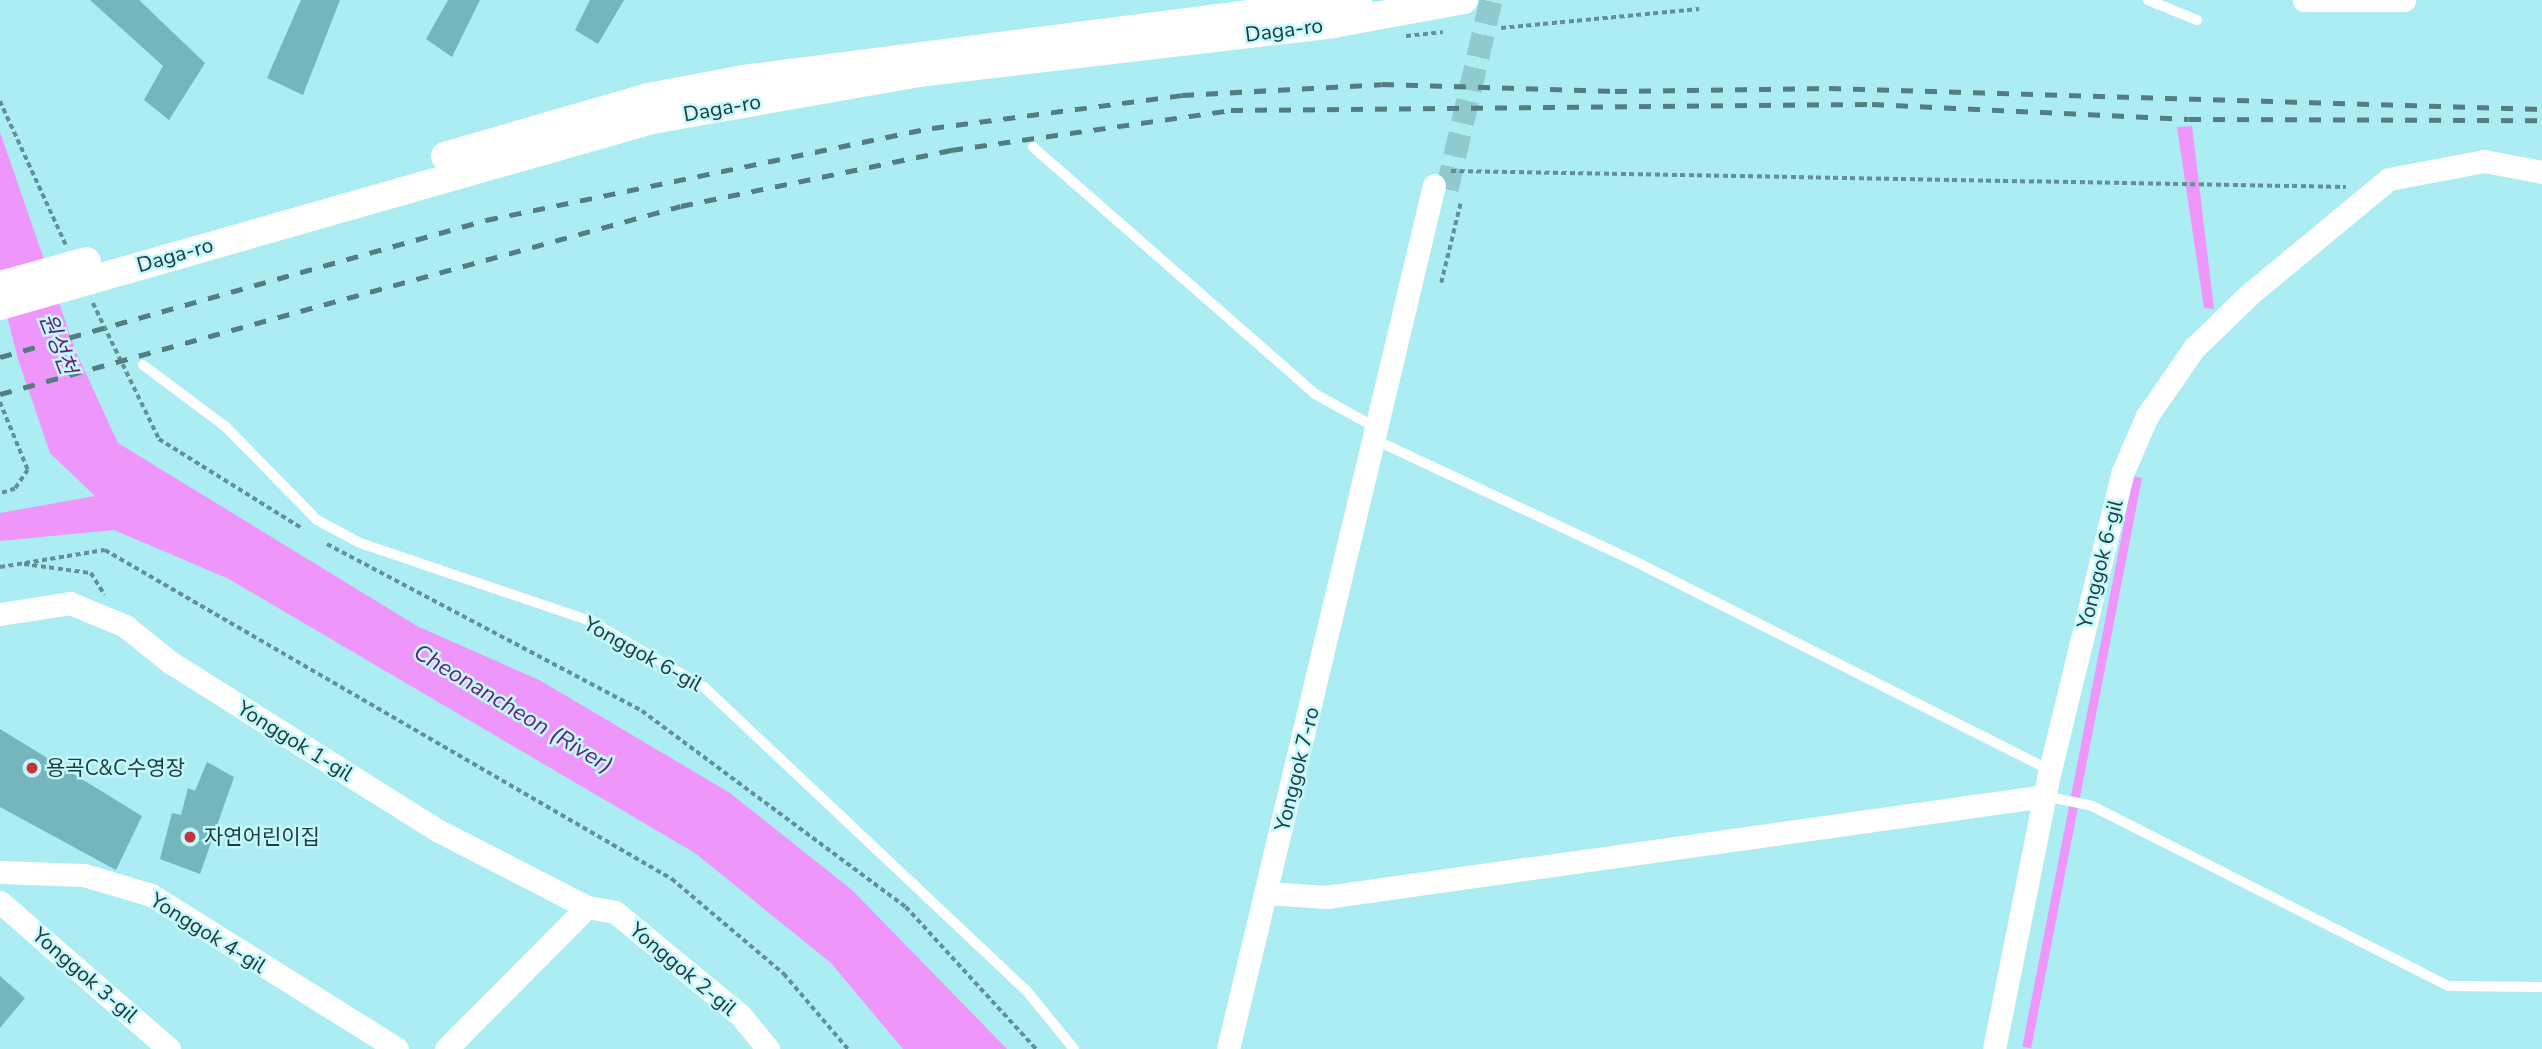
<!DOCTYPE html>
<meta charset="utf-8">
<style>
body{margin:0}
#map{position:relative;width:2542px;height:1049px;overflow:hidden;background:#abedf3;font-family:"Nunito Sans","Noto Sans KR",sans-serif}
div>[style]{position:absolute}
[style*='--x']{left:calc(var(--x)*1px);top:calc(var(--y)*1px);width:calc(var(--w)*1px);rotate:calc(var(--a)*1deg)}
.water>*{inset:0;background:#ee96fa;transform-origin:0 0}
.building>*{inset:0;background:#74b6bb}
.minor-tunnel>*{height:23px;margin-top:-11.5px;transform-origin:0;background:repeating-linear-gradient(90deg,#8fcacf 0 23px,transparent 0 34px)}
.path>*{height:3.5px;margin-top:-1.75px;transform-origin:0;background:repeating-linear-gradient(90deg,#629094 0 5px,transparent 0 8.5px)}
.service>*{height:10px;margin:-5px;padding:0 5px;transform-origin:5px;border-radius:5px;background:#fff}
.minor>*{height:23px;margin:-11.5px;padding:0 11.5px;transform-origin:11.5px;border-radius:11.5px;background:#fff}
.tertiary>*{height:28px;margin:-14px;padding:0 14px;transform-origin:14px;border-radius:14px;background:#fff}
.rail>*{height:5px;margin-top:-2.5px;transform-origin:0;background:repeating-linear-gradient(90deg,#537d80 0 12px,transparent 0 24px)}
.dots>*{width:19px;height:19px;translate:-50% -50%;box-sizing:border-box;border:4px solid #c3f8fc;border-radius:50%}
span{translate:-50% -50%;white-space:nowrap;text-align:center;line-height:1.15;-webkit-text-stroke:5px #c3f8fc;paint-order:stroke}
.street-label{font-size:21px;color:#203c3e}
.poi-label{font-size:21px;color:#203c3e}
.left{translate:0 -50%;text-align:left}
.water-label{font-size:23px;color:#6c1e77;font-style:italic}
</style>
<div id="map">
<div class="water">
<i style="clip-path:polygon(2192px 126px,2214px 309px,2204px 308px,2177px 127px)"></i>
<i style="clip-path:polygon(0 132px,76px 352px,118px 443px,417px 626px,541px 681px,730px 793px,852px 890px,1007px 1049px,903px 1049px,831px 963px,695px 853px,229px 579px,114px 530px,0 541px,0 513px,95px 496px,50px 453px,18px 359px,0 289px)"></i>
<i style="left:2142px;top:478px;width:581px;height:9px;rotate:101deg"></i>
</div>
<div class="building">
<i style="clip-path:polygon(90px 0,139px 0,205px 63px,169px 120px,144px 100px,163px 66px)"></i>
<i style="clip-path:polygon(301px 0,340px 0,303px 95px,267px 78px)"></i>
<i style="clip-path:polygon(448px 0,480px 0,452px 57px,426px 39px)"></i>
<i style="clip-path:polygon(590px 0,624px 0,598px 44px,575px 30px)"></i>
<i style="clip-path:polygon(0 729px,142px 816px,116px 870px,0 807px)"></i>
<i style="clip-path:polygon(207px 762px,234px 777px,200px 874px,160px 859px,172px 813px,181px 815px,188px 788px,195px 791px)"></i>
<i style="clip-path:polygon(0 976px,25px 998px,0 1028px)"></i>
</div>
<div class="minor-tunnel">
<i style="--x:1447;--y:189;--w:194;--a:-76.9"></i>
</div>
<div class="path">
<i style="--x:1501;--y:28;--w:199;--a:-5.5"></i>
<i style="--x:1406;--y:36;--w:37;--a:-6"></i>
<i style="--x:0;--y:101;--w:158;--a:65.4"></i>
<i style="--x:1451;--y:171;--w:895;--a:1.02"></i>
<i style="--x:1441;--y:283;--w:84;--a:-76.3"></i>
<i style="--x:93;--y:303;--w:151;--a:64.1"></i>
<i style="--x:159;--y:439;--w:170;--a:32"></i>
<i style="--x:0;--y:402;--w:74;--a:67.6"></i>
<i style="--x:28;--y:470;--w:23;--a:124"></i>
<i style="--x:15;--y:489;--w:16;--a:162"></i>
<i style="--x:327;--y:544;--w:357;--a:27.9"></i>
<i style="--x:642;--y:711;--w:329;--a:36.6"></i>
<i style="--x:906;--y:907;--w:193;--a:47.5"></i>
<i style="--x:24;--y:564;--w:68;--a:7.7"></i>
<i style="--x:91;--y:573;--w:26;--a:58"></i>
<i style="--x:0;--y:567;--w:106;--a:-9.2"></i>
<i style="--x:105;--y:550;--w:656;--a:30.12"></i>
<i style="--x:672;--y:879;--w:147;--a:40.3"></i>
<i style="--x:784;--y:974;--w:99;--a:49.5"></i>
</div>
<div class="service">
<i style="--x:2148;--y:0;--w:53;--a:22.2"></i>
<i style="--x:1033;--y:147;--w:375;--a:41.2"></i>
<i style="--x:1315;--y:394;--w:68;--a:28.8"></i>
<i style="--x:143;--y:365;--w:104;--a:36.8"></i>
<i style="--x:226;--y:427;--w:130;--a:45.6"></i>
<i style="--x:317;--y:520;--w:49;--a:28.1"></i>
<i style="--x:360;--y:543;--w:246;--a:18.7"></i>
<i style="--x:593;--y:622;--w:129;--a:30.4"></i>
<i style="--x:704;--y:687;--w:442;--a:43.3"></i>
<i style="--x:1026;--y:990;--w:76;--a:50.9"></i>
<i style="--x:1384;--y:444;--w:289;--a:25.1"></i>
<i style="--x:1646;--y:567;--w:452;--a:26.7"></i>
<i style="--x:2045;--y:796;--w:48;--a:12"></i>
<i style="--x:2092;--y:806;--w:399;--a:26.8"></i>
<i style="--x:2448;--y:986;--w:94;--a:0.6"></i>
</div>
<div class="minor">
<i style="--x:2304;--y:0;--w:100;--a:0"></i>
<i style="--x:0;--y:614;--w:71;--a:-8.9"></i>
<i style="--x:70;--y:603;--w:60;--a:22.7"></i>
<i style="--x:125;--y:626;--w:58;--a:38.7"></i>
<i style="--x:170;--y:662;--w:315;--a:32.2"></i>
<i style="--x:437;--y:830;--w:169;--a:27.2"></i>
<i style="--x:587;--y:907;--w:28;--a:10"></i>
<i style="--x:615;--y:912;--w:163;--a:39.5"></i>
<i style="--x:741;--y:1016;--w:43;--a:50.7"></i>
<i style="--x:0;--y:872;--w:84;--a:2"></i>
<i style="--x:84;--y:875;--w:70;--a:16.6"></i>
<i style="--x:151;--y:895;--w:290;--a:32"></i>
<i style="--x:1267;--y:893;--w:59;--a:3.9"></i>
<i style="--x:1326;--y:897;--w:726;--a:-8"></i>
<i style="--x:0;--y:902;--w:224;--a:41"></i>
<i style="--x:446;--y:1049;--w:200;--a:-45.2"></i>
<i style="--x:1228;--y:1049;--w:888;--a:-76.59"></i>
<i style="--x:1994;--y:1049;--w:285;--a:-78.7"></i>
<i style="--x:2050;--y:770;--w:305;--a:-76.3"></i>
<i style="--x:2122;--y:474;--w:63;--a:-66.7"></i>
<i style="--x:2147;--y:416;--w:83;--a:-55.3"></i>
<i style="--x:2194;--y:348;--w:79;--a:-44"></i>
<i style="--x:2251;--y:293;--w:179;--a:-39.6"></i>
<i style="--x:2389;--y:179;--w:97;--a:-10.7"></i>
<i style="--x:2484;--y:161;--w:59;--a:10.7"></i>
</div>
<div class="tertiary">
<i style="--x:445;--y:156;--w:211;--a:-16.2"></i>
<i style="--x:648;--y:97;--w:105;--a:-10.5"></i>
<i style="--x:751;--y:78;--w:612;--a:-7.32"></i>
<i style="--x:0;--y:285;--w:90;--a:-15.4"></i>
<i style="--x:0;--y:306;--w:678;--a:-15.92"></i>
<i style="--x:652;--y:120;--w:270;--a:-10"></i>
<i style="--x:918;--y:73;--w:418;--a:-6.7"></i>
<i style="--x:1333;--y:24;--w:133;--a:-10.4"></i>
</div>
<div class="rail">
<i style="--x:0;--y:357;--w:505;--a:-15.74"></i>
<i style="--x:486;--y:220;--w:455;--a:-11.7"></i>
<i style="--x:932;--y:128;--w:252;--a:-7.5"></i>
<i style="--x:1182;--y:95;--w:200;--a:-3.1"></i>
<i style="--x:1382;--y:84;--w:233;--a:1.7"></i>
<i style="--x:1615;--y:91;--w:214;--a:-0.8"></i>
<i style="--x:1829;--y:88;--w:713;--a:1.69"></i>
<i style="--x:0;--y:394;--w:706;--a:-15.43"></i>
<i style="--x:681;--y:206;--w:276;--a:-11.7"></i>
<i style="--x:951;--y:150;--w:283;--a:-8.1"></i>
<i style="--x:1231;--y:110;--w:641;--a:-0.54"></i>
<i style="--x:1872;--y:104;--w:317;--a:2.7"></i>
<i style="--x:2189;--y:119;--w:353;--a:0.2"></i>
</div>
<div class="dots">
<i style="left:32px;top:768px;background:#c4353d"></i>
<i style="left:190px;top:837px;background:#c4353d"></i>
</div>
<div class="street-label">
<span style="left:1284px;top:30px;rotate:-7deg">Daga-ro</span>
<span style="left:722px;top:108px;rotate:-10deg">Daga-ro</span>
<span style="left:175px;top:255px;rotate:-16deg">Daga-ro</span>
<span style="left:2100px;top:564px;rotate:-76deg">Yonggok 6-gil</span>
<span style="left:643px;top:654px;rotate:29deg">Yonggok 6-gil</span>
<span style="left:295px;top:741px;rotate:32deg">Yonggok 1-gil</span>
<span style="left:1297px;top:769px;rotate:-76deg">Yonggok 7-ro</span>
<span style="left:208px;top:933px;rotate:32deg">Yonggok 4-gil</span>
<span style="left:683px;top:969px;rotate:40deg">Yonggok 2-gil</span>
<span style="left:85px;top:975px;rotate:41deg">Yonggok 3-gil</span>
</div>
<div class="poi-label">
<span class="left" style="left:46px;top:768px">용곡C&amp;C수영장</span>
<span class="left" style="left:204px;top:837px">자연어린이집</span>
</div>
<div class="water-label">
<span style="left:57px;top:344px;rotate:69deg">원성천</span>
<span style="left:513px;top:709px;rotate:31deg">Cheonancheon (River)</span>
</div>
</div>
